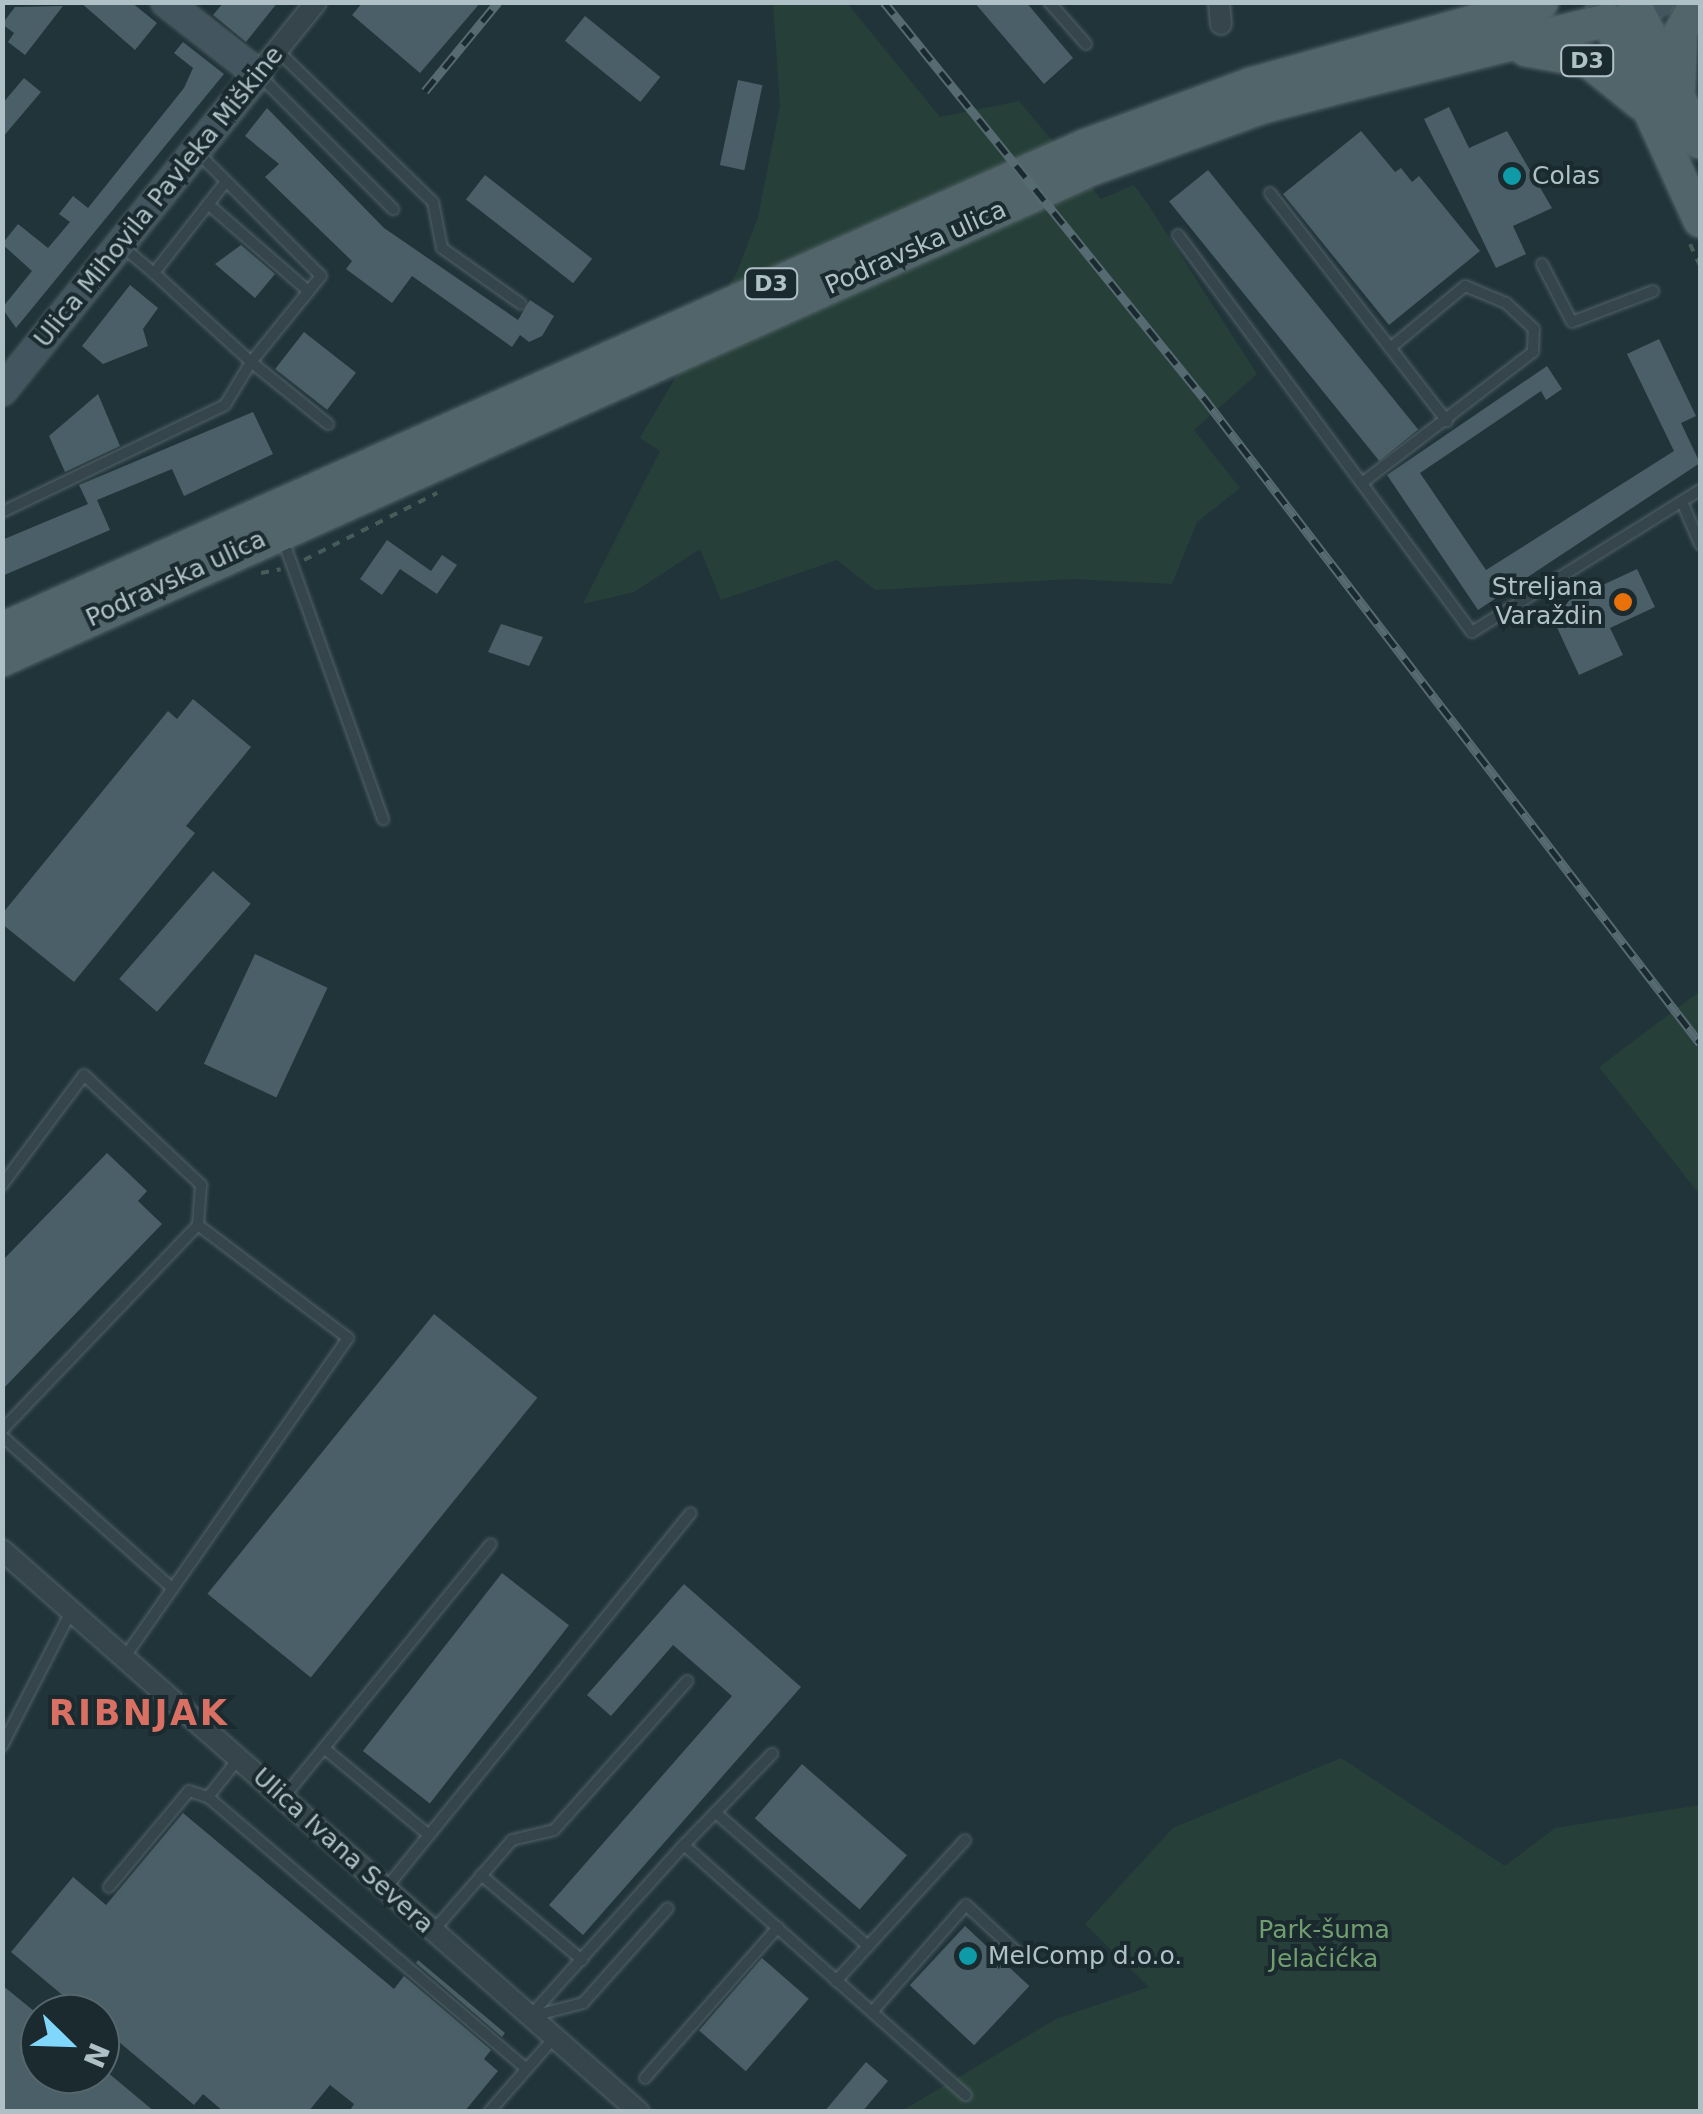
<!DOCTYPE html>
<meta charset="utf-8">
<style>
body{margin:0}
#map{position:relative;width:1703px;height:2114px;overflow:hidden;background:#21343a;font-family:"DejaVu Sans",sans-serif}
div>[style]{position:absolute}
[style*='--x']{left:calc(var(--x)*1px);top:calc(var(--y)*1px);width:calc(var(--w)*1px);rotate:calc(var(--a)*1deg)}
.green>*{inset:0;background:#264039}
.building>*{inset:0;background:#4a5f67;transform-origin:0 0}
.path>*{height:4px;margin-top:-2px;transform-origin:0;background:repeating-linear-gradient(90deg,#455d58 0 8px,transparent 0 16px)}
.roads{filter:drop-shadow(0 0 2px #536368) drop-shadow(0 0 2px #536368)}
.lane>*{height:10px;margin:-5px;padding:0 5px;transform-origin:5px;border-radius:5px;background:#35454b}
.street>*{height:20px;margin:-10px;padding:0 10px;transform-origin:10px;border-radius:10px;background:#35454b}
.secondary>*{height:28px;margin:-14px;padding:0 14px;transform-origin:14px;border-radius:14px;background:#43555e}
.primary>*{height:32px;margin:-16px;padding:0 16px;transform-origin:16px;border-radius:16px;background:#52656b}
.rail>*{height:9px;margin-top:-4.5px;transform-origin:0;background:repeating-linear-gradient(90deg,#1a2a2f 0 15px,#566a72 0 30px);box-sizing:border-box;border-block:2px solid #566a72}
.dots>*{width:28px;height:28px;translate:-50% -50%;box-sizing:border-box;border:5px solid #1a2a2f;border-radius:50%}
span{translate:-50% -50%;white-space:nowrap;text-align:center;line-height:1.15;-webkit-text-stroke:8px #1a2a2f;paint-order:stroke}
.shield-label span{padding:2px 8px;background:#1a2a2f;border:2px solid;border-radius:8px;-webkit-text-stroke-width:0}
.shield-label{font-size:22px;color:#b0c0c7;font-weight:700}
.poi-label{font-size:25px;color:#b0c0c7}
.left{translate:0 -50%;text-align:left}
.right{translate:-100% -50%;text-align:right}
.street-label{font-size:25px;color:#b0c0c7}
.park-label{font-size:25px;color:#719e6e}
.district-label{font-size:35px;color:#d97063;font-weight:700;letter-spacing:2.5px}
.frame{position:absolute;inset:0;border:5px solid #b0c0c7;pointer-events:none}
.north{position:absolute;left:20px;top:1994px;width:100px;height:100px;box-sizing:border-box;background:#1a2a2f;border:2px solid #56666c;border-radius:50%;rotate:113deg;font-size:28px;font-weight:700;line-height:40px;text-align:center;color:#b0c0c7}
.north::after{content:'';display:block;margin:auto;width:35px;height:45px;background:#81d6fb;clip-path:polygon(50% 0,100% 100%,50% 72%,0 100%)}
</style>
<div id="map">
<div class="green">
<i style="clip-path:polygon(773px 3px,847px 3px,940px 117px,1019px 101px,1101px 199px,1134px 185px,1149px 206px,1257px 374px,1194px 430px,1240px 488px,1197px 522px,1172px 584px,1073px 579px,875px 590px,837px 560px,721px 600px,700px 549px,634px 592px,583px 604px,660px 451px,640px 438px,737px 272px,758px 217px,780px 106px)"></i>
<i style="clip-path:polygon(1700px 991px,1700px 1195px,1599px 1067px)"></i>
<i style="clip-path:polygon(1341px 1758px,1505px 1866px,1555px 1828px,1700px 1805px,1700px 2111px,900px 2112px,1056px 2019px,1149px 1987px,1085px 1924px,1173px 1828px)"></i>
</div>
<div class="building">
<i style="clip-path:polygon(80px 2px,131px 2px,157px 23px,135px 50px)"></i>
<i style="clip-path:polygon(224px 2px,278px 2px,246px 42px,213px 15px)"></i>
<i style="clip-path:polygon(363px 2px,481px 2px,420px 73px,352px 15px)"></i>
<i style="clip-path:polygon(974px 2px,1026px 2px,1073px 58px,1044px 84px)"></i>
<i style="clip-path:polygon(63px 6px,25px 55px,8px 42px,14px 33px,2px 24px,15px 7px)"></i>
<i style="left:585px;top:16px;width:97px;height:32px;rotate:39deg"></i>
<i style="clip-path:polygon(183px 42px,224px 74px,16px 328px,2px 308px,32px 271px,2px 244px,18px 224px,48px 248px,70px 222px,59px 214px,73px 196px,88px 208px,184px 88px,193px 68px,174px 53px)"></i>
<i style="clip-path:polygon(24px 78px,41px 92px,2px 138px,2px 104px)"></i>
<i style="left:738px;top:80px;width:25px;height:87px;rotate:12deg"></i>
<i style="clip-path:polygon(1449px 107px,1469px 148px,1507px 131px,1552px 208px,1513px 226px,1526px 254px,1496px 268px,1424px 119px)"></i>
<i style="clip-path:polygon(267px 108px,384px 228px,518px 320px,530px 300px,554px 316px,542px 336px,529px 342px,520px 335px,512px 347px,412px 276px,392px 303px,346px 269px,352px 261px,265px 177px,279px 164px,245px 136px)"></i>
<i style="clip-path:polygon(1361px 131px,1395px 172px,1401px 168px,1412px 182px,1419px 176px,1480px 251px,1389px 325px,1283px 194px)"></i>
<i style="left:1208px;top:170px;width:334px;height:50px;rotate:51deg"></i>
<i style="left:485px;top:175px;width:136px;height:31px;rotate:38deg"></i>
<i style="clip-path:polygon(241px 245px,275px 274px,255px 298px,215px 264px)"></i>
<i style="clip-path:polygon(130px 285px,158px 308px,143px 329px,148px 346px,103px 364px,82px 346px)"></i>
<i style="left:304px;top:332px;width:66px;height:47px;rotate:38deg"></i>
<i style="clip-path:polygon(1659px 339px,1696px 416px,1681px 423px,1700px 463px,1478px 610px,1387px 475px,1547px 366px,1562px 389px,1546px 400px,1541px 391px,1420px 473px,1486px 570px,1674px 451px,1627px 354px)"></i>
<i style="clip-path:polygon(98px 394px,120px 446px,65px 472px,49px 436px)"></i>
<i style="clip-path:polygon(253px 412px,273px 454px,184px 496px,172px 469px,97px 500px,110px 530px,2px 576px,2px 540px,88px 504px,79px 485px)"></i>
<i style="clip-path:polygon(387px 540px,431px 571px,442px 555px,457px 565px,437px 594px,400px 569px,382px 595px,360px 579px)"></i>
<i style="clip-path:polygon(1637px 569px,1655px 607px,1610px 628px,1623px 655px,1579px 675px,1549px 610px)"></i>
<i style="clip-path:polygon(501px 624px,543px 637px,529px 666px,488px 652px)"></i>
<i style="clip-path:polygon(193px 699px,251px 747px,186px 826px,195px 833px,74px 982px,2px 924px,2px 914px,168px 711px,177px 719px)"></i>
<i style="left:213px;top:871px;width:50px;height:143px;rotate:41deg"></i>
<i style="left:255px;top:954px;width:80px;height:121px;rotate:25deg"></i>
<i style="clip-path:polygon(107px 1153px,147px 1191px,138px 1201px,162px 1224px,2px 1390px,2px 1261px)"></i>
<i style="left:434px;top:1314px;width:133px;height:360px;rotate:39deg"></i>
<i style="left:502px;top:1573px;width:85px;height:226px;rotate:38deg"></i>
<i style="clip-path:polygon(684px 1584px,801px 1687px,583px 1935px,549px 1905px,732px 1696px,673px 1645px,611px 1716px,587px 1695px)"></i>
<i style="left:802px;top:1764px;width:139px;height:72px;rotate:41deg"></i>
<i style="clip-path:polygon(183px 1813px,394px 1989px,404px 1976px,491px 2050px,484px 2059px,498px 2071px,464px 2112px,349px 2112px,354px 2104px,330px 2085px,308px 2112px,224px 2112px,203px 2094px,194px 2105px,100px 2026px,100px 2014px,85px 2014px,11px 1952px,73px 1877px,106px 1905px)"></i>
<i style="left:965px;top:1926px;width:88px;height:81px;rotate:43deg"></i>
<i style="left:762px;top:1958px;width:62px;height:96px;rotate:41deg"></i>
<i style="clip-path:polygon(418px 1960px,505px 2033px,502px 2037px,416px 1963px)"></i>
<i style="clip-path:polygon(2px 1985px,40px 2016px,40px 2074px,100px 2074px,100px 2066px,155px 2112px,2px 2112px)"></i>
<i style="clip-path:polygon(866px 2062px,888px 2081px,862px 2112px,824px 2112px)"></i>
</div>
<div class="path">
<i style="--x:1690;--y:244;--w:23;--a:65"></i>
<i style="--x:304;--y:560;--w:149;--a:-26.7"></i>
<i style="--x:261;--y:573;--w:20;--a:-11"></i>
<i style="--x:1700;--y:2112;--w:1;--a:-90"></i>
</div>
<div class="roads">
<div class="lane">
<i style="--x:1049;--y:2;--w:56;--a:48.6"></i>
<i style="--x:277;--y:50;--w:218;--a:44.3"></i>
<i style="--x:433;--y:202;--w:47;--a:78.9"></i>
<i style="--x:442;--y:248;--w:97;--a:35.3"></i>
<i style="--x:259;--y:75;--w:190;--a:45"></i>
<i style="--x:1270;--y:193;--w:289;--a:52.2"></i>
<i style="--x:208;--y:204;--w:133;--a:41"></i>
<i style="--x:1178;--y:235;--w:494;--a:53.5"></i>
<i style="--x:1472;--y:632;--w:269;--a:-31.9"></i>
<i style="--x:123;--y:247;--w:40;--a:40"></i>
<i style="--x:154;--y:273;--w:113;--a:-51.8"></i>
<i style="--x:1542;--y:264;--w:65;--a:62.7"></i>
<i style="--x:1572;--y:322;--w:87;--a:-20.9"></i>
<i style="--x:154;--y:273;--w:132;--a:42.5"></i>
<i style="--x:251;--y:362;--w:111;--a:-50.9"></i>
<i style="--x:321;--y:276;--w:175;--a:-135"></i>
<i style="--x:1362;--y:483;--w:215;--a:-37.5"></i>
<i style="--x:1533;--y:352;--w:23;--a:-88"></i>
<i style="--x:1534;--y:329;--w:38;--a:-137"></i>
<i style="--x:1506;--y:303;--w:44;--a:-157.5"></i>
<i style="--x:1465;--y:286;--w:97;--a:140.4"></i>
<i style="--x:1682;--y:502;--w:46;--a:66.8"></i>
<i style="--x:2;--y:512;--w:247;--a:-25.6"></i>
<i style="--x:225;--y:405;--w:50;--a:-58.8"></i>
<i style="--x:251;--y:362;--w:99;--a:38.8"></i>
<i style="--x:282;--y:537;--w:300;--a:70.3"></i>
<i style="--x:2;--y:1185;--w:137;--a:-53.3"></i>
<i style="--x:84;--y:1075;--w:161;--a:43.2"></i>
<i style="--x:201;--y:1185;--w:40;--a:94.3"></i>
<i style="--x:2;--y:1430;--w:284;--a:-46.3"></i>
<i style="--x:198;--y:1225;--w:188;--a:37"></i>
<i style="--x:348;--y:1338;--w:389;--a:125"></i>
<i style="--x:2;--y:1436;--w:229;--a:41.8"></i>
<i style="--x:2;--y:1746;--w:153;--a:-62.8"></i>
<i style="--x:325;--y:1749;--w:135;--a:39.6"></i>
<i style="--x:208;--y:1797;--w:418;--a:40.5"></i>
<i style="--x:283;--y:1798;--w:328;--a:-50.7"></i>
<i style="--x:716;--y:1813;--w:202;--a:41.2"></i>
<i style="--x:684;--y:1845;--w:127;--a:-46"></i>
<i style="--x:481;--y:1875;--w:132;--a:40.1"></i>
<i style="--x:109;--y:1887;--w:125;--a:-50.2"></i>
<i style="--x:189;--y:1791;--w:20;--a:18"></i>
<i style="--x:208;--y:1797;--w:48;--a:-51.7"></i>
<i style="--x:386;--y:1888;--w:483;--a:-50.9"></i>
<i style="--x:433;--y:1931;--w:121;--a:-49"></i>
<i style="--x:512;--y:1840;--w:43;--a:-13.4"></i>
<i style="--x:554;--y:1830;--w:200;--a:-48.2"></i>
<i style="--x:836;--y:1981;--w:191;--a:-47.5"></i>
<i style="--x:872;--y:2012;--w:142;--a:-48.7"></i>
<i style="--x:966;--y:1905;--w:71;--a:42.7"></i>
<i style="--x:529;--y:2017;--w:232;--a:-48"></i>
<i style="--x:684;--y:1845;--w:377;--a:41.6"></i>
<i style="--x:529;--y:2017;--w:56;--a:-14.5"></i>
<i style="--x:583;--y:2003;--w:127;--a:-48.2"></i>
<i style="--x:645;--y:2078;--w:201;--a:-48.6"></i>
<i style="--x:489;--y:2112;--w:97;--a:-48.8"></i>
</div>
<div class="street">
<i style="--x:1219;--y:2;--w:22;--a:85"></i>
<i style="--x:258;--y:74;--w:92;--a:-51.1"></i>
<i style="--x:2;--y:1550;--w:849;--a:41.42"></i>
</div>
<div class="secondary">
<i style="--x:1601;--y:2;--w:19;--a:69"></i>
<i style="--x:1608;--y:20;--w:54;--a:-19.4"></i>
<i style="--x:2;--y:391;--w:407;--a:-51.1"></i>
<i style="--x:258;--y:74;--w:117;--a:-142"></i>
</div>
<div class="primary">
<i style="--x:1634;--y:2;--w:155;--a:64.8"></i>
<i style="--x:1526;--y:50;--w:63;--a:10.1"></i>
<i style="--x:1588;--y:61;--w:67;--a:38.9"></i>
<i style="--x:1679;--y:89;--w:58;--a:-88"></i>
<i style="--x:1681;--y:31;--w:33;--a:-61"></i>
<i style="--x:2;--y:629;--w:1185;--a:-24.06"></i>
<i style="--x:1084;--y:146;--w:178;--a:-20.4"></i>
<i style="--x:1251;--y:84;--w:302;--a:-15.7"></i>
<i style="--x:2;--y:660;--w:1195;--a:-24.25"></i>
<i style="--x:1092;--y:169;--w:182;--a:-19.9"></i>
<i style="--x:1263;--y:107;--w:99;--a:-14.6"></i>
<i style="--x:1359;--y:82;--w:257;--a:-14"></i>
<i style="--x:1608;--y:20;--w:221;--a:65.4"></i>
</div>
</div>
<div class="rail">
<i style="--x:884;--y:2;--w:508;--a:51.08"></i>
<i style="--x:1203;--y:397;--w:815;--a:52.43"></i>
<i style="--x:425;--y:91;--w:115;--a:-50.6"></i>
</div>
<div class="dots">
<i style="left:1512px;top:176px;background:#0f9aa8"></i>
<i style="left:1623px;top:602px;background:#e8710a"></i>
<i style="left:968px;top:1956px;background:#0f9aa8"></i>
</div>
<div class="shield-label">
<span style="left:1587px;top:61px">D3</span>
<span style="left:771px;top:284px">D3</span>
</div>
<div class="poi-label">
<span class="left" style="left:1532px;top:176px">Colas</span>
<span class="right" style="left:1603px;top:602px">Streljana<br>Varaždin</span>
<span class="left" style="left:988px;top:1956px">MelComp d.o.o.</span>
</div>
<div class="street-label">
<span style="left:159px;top:197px;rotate:-51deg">Ulica Mihovila Pavleka Miškine</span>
<span style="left:916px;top:248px;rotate:-24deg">Podravska ulica</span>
<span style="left:176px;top:579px;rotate:-25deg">Podravska ulica</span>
<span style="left:343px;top:1851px;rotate:42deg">Ulica Ivana Severa</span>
</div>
<div class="park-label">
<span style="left:1324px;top:1945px">Park-šuma<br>Jelačićka</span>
</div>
<div class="district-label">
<span style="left:139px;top:1713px">RIBNJAK</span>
</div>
<div class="frame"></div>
<div class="north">N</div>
</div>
